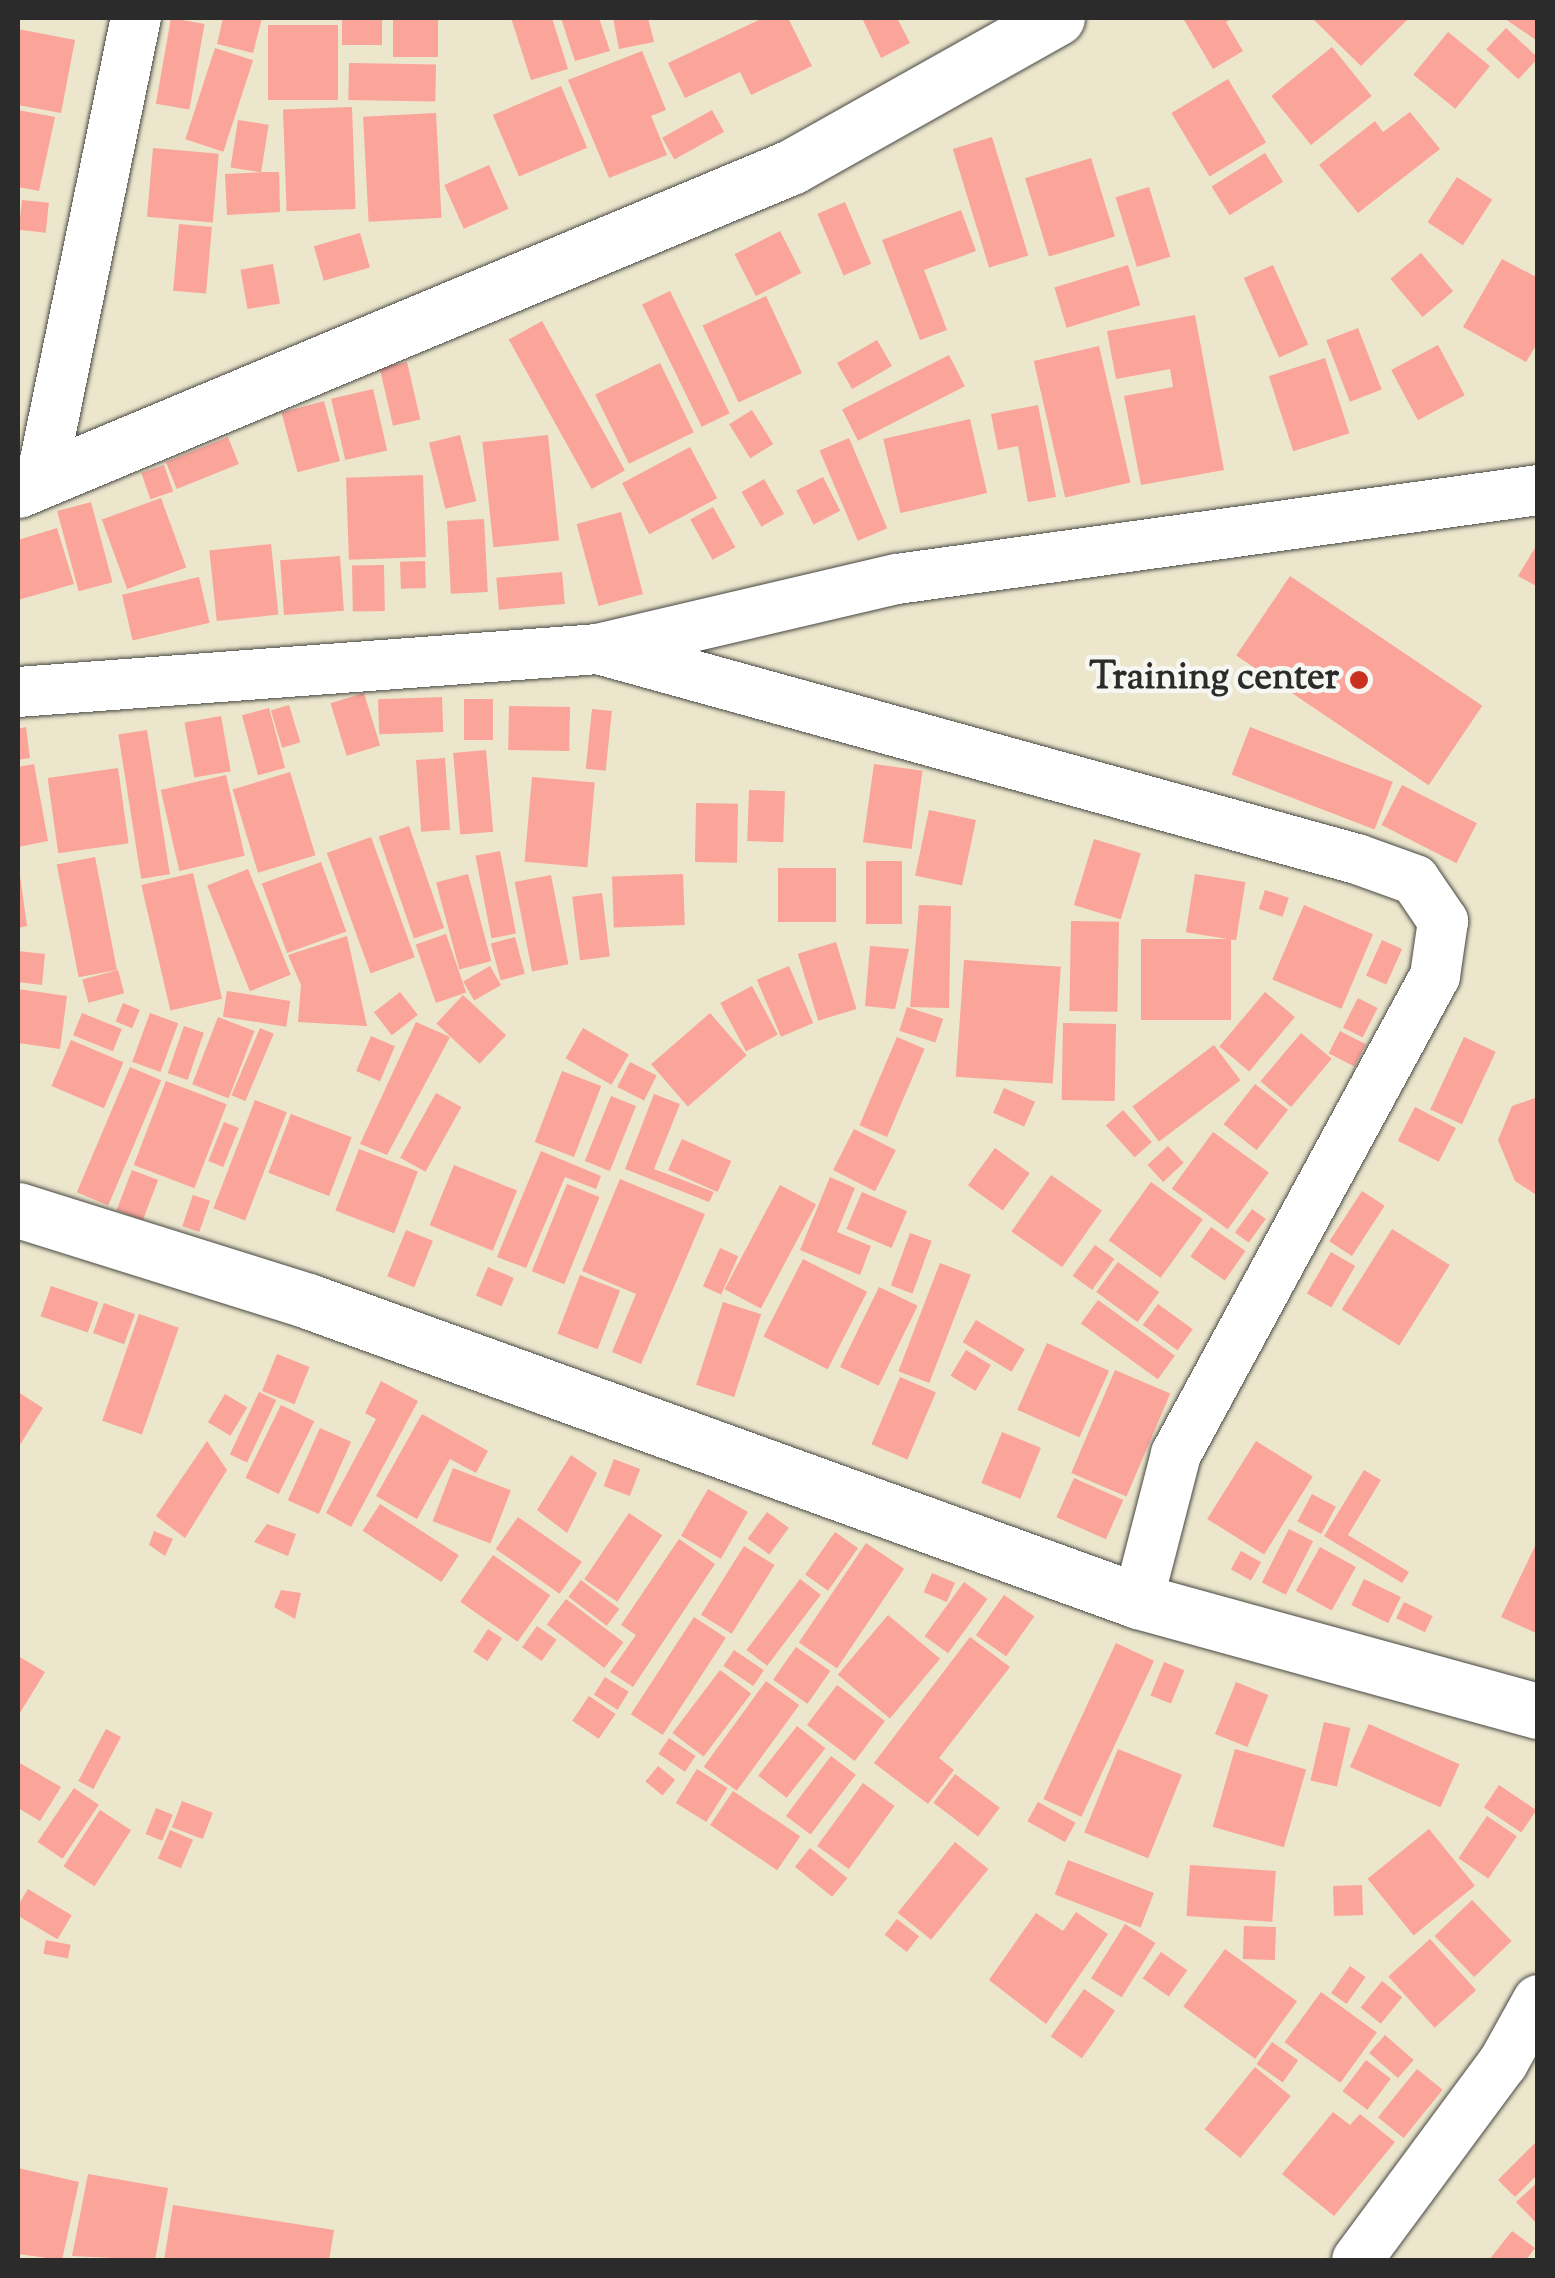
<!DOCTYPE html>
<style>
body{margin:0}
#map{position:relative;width:1555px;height:2278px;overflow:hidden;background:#ebe6cc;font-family:"Sorts Mill Goudy",serif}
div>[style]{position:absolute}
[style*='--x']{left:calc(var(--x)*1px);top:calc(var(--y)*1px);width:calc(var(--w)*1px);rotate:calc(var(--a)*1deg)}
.building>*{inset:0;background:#faa49a;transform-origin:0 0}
.roads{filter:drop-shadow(0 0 2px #484743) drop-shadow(0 0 2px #484743)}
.minor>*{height:50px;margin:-25px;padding:0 25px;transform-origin:25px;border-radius:25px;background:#fff}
.tertiary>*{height:55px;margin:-27.5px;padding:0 27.5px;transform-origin:27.5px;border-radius:27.5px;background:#fff}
.dots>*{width:28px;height:28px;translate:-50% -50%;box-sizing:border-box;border:5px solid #f6f6f2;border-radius:50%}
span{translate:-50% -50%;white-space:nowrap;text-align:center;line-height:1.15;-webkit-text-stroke:9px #f6f6f2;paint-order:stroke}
.poi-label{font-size:38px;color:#2b2b2b;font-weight:700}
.right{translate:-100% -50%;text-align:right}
.frame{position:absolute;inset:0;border:20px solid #2b2b2b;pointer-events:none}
</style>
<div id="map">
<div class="building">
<i style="left:171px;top:18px;width:34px;height:87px;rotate:10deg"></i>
<i style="clip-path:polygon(223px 18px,262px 18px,253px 53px,217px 44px)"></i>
<i style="left:342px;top:18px;width:40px;height:27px"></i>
<i style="left:393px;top:18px;width:45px;height:39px"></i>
<i style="clip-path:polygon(511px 18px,552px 18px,568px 69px,531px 80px)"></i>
<i style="clip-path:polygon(561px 18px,599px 18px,610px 51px,575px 61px)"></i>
<i style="clip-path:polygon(613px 18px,648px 18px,654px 42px,619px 49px)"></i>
<i style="clip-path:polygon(763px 18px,788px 18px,812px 66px,751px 95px,740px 72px,685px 98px,668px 63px)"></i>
<i style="clip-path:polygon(862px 18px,897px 18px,910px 43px,881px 58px)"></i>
<i style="clip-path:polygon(1183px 18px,1233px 18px,1226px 22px,1243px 51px,1213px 69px)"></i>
<i style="clip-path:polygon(1312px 18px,1409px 18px,1361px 66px)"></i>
<i style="clip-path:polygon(1504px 18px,1538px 18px,1538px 38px,1536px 40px)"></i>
<i style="left:268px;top:25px;width:70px;height:75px"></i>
<i style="left:1506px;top:28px;width:44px;height:29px;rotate:43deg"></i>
<i style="clip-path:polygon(18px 29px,75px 40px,61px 113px,18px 105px)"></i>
<i style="left:1448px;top:32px;width:54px;height:55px;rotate:39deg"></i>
<i style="left:1332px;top:47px;width:63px;height:78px;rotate:51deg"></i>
<i style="left:215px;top:48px;width:40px;height:96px;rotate:18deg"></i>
<i style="clip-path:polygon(642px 51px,666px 110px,651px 116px,667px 155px,609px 178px,568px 80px)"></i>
<i style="left:349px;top:63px;width:87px;height:37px;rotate:1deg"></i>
<i style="left:1228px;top:79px;width:74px;height:66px;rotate:59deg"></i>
<i style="left:561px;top:86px;width:67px;height:74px;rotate:67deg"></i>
<i style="left:352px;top:107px;width:102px;height:69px;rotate:88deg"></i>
<i style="clip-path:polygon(18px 110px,55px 117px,39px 191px,18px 187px)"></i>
<i style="left:712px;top:110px;width:25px;height:57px;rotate:61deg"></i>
<i style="clip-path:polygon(1410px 112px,1440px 149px,1358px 213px,1319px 165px,1375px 121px,1383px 132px)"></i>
<i style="left:436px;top:113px;width:105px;height:73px;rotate:87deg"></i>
<i style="left:238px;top:120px;width:31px;height:48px;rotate:9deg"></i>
<i style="left:992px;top:137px;width:124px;height:41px;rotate:73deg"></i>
<i style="left:153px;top:148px;width:66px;height:69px;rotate:5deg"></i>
<i style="left:1265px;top:153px;width:34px;height:63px;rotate:58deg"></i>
<i style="left:1091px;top:158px;width:82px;height:69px;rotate:73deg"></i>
<i style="left:489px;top:165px;width:48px;height:49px;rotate:66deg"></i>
<i style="clip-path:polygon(266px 172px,279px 172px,280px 212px,227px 215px,225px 174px)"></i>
<i style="left:1457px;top:177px;width:42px;height:54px;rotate:33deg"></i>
<i style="left:1149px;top:187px;width:73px;height:35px;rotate:73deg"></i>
<i style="left:22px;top:200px;width:27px;height:30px;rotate:6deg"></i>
<i style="left:845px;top:202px;width:67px;height:30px;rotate:67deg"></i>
<i style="clip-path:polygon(961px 210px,976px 251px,924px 270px,947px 330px,920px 340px,882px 240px)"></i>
<i style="left:179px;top:224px;width:33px;height:67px;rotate:5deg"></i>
<i style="left:780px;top:231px;width:47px;height:51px;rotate:63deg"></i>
<i style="left:360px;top:233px;width:36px;height:48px;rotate:74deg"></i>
<i style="left:1421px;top:253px;width:50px;height:40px;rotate:50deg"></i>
<i style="clip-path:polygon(1502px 259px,1538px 278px,1538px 342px,1526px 362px,1463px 327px)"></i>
<i style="left:273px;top:264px;width:40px;height:33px;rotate:80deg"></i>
<i style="left:1128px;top:265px;width:42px;height:77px;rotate:73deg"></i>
<i style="left:1273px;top:265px;width:87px;height:32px;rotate:66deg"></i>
<i style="left:670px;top:291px;width:136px;height:31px;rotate:64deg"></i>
<i style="left:766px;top:296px;width:85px;height:70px;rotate:65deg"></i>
<i style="clip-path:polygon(1195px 315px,1224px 470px,1141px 485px,1124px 396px,1173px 387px,1170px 369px,1116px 379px,1107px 331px)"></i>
<i style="left:542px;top:321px;width:171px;height:38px;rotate:61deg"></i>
<i style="left:1358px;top:328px;width:66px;height:34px;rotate:69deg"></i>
<i style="left:877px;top:340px;width:30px;height:46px;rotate:60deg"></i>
<i style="left:1438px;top:345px;width:57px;height:53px;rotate:62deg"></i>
<i style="left:1099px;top:346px;width:140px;height:67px;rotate:77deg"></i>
<i style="left:949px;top:355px;width:35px;height:120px;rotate:63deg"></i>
<i style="left:1325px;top:358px;width:79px;height:59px;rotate:72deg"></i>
<i style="left:407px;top:362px;width:59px;height:28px;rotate:77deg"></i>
<i style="left:660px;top:363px;width:77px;height:72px;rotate:64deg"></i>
<i style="left:373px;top:389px;width:63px;height:43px;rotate:77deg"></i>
<i style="left:324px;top:401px;width:62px;height:44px;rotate:75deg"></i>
<i style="clip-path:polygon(1038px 405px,1056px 497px,1028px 502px,1018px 446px,998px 450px,991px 414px)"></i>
<i style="left:752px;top:410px;width:40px;height:27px;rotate:58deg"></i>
<i style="left:970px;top:419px;width:76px;height:89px;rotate:77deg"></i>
<i style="left:460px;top:435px;width:68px;height:32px;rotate:76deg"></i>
<i style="left:548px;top:435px;width:106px;height:66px;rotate:84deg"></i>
<i style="left:228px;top:437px;width:29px;height:67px;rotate:68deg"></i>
<i style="left:849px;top:438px;width:98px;height:32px;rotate:67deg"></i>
<i style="left:690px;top:447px;width:58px;height:77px;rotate:62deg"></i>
<i style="left:164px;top:465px;width:28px;height:24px;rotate:71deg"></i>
<i style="left:423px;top:475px;width:82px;height:77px;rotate:88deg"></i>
<i style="left:823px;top:477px;width:38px;height:30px;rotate:63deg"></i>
<i style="left:764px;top:479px;width:40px;height:26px;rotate:60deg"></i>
<i style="left:161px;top:498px;width:74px;height:63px;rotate:70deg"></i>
<i style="left:91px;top:502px;width:83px;height:35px;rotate:75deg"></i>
<i style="left:713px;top:507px;width:46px;height:26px;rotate:61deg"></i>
<i style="left:621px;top:512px;width:85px;height:46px;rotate:75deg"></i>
<i style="left:484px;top:519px;width:73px;height:37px;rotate:87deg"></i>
<i style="clip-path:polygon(57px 528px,74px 584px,18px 600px,18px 540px)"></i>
<i style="clip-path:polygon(1538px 543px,1538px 587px,1518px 576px)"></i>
<i style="left:271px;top:544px;width:71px;height:62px;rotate:84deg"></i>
<i style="left:340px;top:556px;width:55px;height:60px;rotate:86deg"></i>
<i style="left:425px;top:561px;width:27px;height:25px;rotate:88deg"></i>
<i style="left:384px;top:565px;width:46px;height:32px;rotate:89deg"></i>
<i style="left:562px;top:572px;width:32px;height:66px;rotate:85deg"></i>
<i style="left:1290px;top:576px;width:232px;height:96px;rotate:34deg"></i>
<i style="left:199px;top:577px;width:47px;height:79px;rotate:77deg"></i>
<i style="left:364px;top:693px;width:55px;height:35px;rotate:73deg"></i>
<i style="left:442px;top:697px;width:35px;height:64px;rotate:88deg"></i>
<i style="left:464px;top:699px;width:29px;height:41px"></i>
<i style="left:289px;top:705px;width:39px;height:19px;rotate:73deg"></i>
<i style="left:509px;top:706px;width:61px;height:44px;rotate:1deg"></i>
<i style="left:269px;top:708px;width:62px;height:28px;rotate:75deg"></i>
<i style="left:592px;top:709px;width:20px;height:60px;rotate:6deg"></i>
<i style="left:221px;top:716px;width:56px;height:37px;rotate:80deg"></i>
<i style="clip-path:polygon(26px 727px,30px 758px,18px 760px,18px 729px)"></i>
<i style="left:1250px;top:727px;width:153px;height:51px;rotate:21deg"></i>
<i style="left:147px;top:730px;width:146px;height:29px;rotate:81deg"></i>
<i style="left:486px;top:750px;width:82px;height:33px;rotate:85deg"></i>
<i style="left:445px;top:758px;width:72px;height:29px;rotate:86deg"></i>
<i style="clip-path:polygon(34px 764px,48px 841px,18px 847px,18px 767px)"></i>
<i style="left:874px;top:764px;width:49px;height:79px;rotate:8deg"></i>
<i style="left:118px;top:768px;width:76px;height:71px;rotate:82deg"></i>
<i style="left:290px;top:772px;width:87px;height:60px;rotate:73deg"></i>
<i style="left:226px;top:775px;width:83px;height:67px;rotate:77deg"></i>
<i style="left:532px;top:777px;width:63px;height:85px;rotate:5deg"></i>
<i style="left:1402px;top:785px;width:84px;height:45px;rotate:27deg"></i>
<i style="left:749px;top:790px;width:36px;height:51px;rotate:2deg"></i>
<i style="left:696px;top:803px;width:42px;height:59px;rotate:1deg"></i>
<i style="left:929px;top:810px;width:48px;height:67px;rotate:12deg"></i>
<i style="left:409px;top:826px;width:108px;height:32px;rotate:71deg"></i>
<i style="left:371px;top:837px;width:128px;height:47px;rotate:70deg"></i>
<i style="left:1094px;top:839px;width:49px;height:69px;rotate:17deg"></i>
<i style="left:500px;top:851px;width:84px;height:25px;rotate:79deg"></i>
<i style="left:95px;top:857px;width:115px;height:39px;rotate:79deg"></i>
<i style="left:866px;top:861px;width:36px;height:63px"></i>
<i style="left:321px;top:862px;width:74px;height:63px;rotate:70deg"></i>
<i style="left:836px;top:868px;width:54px;height:58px;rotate:90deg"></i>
<i style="left:248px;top:869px;width:114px;height:44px;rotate:68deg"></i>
<i style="left:193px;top:873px;width:129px;height:53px;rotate:77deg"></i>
<i style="left:468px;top:874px;width:90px;height:33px;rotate:75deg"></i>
<i style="left:683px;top:874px;width:51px;height:71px;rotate:88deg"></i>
<i style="left:1195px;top:874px;width:51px;height:59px;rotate:9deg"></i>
<i style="left:551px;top:875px;width:91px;height:37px;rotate:79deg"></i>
<i style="clip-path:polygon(20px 876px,27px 926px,18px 928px,18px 877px)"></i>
<i style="left:1265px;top:890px;width:25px;height:20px;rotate:18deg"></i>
<i style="left:602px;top:893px;width:64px;height:30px;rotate:83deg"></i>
<i style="clip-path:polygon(919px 905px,951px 906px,949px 1008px,910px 1007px)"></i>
<i style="left:1304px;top:905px;width:75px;height:81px;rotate:23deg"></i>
<i style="left:1071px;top:921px;width:48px;height:90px;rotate:1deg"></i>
<i style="left:446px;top:934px;width:62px;height:32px;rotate:71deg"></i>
<i style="clip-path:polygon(347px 936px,367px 1026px,298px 1022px,301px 985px,288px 955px)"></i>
<i style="left:515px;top:937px;width:38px;height:25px;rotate:75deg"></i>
<i style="left:1141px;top:939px;width:90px;height:81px"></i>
<i style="left:1382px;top:940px;width:22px;height:39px;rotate:24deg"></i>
<i style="left:836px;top:942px;width:70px;height:40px;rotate:73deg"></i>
<i style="clip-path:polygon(870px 946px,909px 949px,895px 1009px,865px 1006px)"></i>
<i style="clip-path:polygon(18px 951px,45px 954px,42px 985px,18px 982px)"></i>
<i style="left:964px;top:960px;width:97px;height:117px;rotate:4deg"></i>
<i style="left:490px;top:966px;width:22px;height:31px;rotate:60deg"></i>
<i style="left:789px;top:966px;width:62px;height:35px;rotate:67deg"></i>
<i style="left:118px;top:970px;width:24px;height:37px;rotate:75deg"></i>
<i style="left:752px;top:986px;width:55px;height:36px;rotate:62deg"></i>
<i style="clip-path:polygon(18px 989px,67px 996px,60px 1049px,18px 1043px)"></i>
<i style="left:227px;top:991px;width:64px;height:26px;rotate:9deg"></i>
<i style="left:400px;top:992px;width:29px;height:33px;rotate:52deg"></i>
<i style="left:1265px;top:992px;width:39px;height:71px;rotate:40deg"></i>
<i style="left:463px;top:995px;width:59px;height:39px;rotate:43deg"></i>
<i style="left:1358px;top:998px;width:22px;height:33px;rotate:27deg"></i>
<i style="left:123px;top:1003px;width:18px;height:20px;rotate:22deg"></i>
<i style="left:907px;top:1007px;width:38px;height:25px;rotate:18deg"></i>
<i style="left:82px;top:1013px;width:43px;height:24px;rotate:22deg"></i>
<i style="left:150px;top:1013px;width:30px;height:52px;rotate:20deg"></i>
<i style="left:710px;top:1013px;width:56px;height:78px;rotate:49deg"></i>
<i style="left:218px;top:1017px;width:39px;height:72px;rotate:21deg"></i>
<i style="clip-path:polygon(416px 1022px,450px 1037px,387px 1155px,360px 1144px)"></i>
<i style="left:1063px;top:1023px;width:53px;height:77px;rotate:1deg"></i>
<i style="left:184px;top:1026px;width:21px;height:50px;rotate:19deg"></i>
<i style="left:260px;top:1028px;width:15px;height:73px;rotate:23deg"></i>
<i style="left:583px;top:1028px;width:53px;height:35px;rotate:30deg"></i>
<i style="left:1340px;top:1031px;width:29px;height:25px;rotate:27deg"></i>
<i style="left:1301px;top:1033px;width:40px;height:63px;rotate:40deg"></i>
<i style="left:371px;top:1036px;width:26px;height:38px;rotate:23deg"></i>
<i style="left:897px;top:1037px;width:30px;height:96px;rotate:23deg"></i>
<i style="left:1464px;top:1037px;width:35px;height:80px;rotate:25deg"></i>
<i style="left:71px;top:1040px;width:57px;height:50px;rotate:23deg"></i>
<i style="left:1214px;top:1045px;width:44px;height:102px;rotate:53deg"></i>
<i style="left:630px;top:1062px;width:30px;height:28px;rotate:27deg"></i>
<i style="left:130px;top:1067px;width:34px;height:136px;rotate:23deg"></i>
<i style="left:562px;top:1071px;width:42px;height:76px;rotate:21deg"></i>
<i style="left:166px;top:1081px;width:65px;height:90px;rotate:21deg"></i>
<i style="left:1255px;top:1084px;width:42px;height:51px;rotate:38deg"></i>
<i style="left:1004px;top:1088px;width:34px;height:27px;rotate:24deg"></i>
<i style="left:436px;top:1093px;width:29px;height:74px;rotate:29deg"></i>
<i style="clip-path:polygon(654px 1094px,680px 1104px,654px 1169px,714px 1192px,709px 1202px,625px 1169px)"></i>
<i style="left:611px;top:1096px;width:27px;height:70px;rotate:22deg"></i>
<i style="clip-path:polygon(1538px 1097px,1538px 1196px,1515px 1181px,1498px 1140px,1512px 1106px)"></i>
<i style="left:255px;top:1100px;width:34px;height:116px;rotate:21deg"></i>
<i style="left:1415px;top:1107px;width:46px;height:38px;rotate:27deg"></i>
<i style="left:1123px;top:1110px;width:43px;height:23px;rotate:48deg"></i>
<i style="left:291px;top:1114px;width:65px;height:63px;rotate:21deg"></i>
<i style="left:224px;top:1122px;width:16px;height:42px;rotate:22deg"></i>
<i style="left:854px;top:1129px;width:47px;height:46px;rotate:27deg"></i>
<i style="left:1213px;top:1132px;width:69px;height:70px;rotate:36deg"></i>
<i style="left:682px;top:1139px;width:54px;height:34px;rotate:24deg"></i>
<i style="left:1168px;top:1146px;width:23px;height:28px;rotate:47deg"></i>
<i style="left:995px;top:1148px;width:43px;height:46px;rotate:36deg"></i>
<i style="left:359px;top:1149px;width:63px;height:66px;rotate:21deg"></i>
<i style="clip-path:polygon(541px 1151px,601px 1176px,596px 1189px,565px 1177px,526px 1268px,497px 1257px)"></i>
<i style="left:454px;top:1165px;width:68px;height:65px;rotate:22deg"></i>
<i style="left:132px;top:1170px;width:28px;height:43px;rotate:21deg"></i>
<i style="left:1051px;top:1175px;width:62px;height:69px;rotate:35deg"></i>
<i style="clip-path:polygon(830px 1177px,855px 1188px,837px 1232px,871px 1246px,860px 1275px,800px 1250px)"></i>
<i style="clip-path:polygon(620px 1179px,705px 1214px,641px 1364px,612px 1352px,636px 1294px,582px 1271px)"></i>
<i style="left:1151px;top:1182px;width:64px;height:72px;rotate:36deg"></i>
<i style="left:567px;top:1184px;width:35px;height:94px;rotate:22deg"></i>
<i style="left:780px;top:1185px;width:41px;height:118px;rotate:28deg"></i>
<i style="left:1362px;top:1191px;width:27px;height:60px;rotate:33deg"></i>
<i style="left:862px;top:1192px;width:49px;height:40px;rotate:23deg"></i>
<i style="left:193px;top:1195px;width:18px;height:33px;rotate:19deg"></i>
<i style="left:1252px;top:1209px;width:17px;height:29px;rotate:36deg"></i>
<i style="left:1211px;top:1227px;width:42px;height:36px;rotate:35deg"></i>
<i style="left:1392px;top:1229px;width:68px;height:95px;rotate:32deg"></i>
<i style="left:406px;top:1230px;width:29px;height:50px;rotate:22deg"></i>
<i style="left:910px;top:1233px;width:23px;height:56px;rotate:20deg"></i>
<i style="left:1095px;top:1245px;width:24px;height:38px;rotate:36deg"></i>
<i style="left:720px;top:1248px;width:20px;height:42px;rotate:24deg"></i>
<i style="left:1331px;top:1252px;width:28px;height:48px;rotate:30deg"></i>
<i style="left:803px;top:1259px;width:72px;height:87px;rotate:27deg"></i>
<i style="left:1118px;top:1262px;width:51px;height:37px;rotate:36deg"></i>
<i style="left:940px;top:1263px;width:33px;height:116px;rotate:21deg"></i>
<i style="left:488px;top:1267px;width:28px;height:31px;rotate:23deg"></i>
<i style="left:580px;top:1275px;width:43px;height:63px;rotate:21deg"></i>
<i style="left:51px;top:1286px;width:50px;height:32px;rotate:19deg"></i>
<i style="left:879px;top:1287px;width:43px;height:89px;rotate:26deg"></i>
<i style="left:1098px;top:1300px;width:95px;height:29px;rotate:36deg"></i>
<i style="left:723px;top:1302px;width:40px;height:87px;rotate:18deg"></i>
<i style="left:104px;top:1303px;width:33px;height:32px;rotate:20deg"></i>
<i style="left:1158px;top:1304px;width:43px;height:26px;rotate:36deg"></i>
<i style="left:139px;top:1314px;width:42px;height:113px;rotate:19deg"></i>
<i style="left:976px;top:1320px;width:57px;height:26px;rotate:31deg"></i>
<i style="left:1047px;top:1343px;width:68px;height:73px;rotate:24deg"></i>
<i style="left:966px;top:1350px;width:29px;height:30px;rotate:31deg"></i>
<i style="left:277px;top:1354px;width:35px;height:40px;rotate:22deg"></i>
<i style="left:1115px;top:1370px;width:60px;height:112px;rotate:23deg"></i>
<i style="left:900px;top:1377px;width:39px;height:73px;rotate:23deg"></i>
<i style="clip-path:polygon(381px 1381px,418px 1401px,351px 1527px,326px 1513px,376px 1419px,365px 1413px)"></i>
<i style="clip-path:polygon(18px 1392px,43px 1408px,18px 1448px)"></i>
<i style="left:259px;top:1392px;width:19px;height:69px;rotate:25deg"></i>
<i style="left:225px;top:1394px;width:26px;height:33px;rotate:31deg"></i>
<i style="left:281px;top:1405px;width:37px;height:81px;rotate:26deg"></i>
<i style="clip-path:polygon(422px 1414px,488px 1451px,476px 1473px,450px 1459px,417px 1519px,376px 1496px)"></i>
<i style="left:320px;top:1428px;width:34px;height:79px;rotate:24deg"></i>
<i style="left:1002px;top:1432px;width:42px;height:55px;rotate:22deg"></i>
<i style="clip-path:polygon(207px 1441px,227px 1470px,185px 1538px,156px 1516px)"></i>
<i style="left:1256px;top:1441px;width:67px;height:92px;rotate:32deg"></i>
<i style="clip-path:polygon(571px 1455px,597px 1473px,567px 1533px,537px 1510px)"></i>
<i style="left:614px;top:1459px;width:28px;height:29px;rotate:21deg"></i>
<i style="left:453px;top:1468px;width:62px;height:57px;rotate:21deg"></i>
<i style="clip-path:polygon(1364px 1470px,1381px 1480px,1348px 1535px,1409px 1572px,1402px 1583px,1324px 1536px)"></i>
<i style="left:1074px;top:1478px;width:54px;height:43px;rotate:24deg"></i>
<i style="left:708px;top:1489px;width:46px;height:54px;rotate:30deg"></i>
<i style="left:1312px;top:1494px;width:27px;height:31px;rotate:28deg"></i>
<i style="left:380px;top:1504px;width:94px;height:32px;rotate:33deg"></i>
<i style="left:767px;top:1512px;width:27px;height:33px;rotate:36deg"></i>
<i style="left:629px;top:1513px;width:40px;height:80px;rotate:34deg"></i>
<i style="left:518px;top:1517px;width:78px;height:39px;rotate:35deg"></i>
<i style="clip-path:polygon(267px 1524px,296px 1534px,288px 1556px,254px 1542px)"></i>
<i style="left:1289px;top:1529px;width:27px;height:60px;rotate:27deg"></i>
<i style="clip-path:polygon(154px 1531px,173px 1539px,165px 1556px,149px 1545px)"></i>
<i style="left:835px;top:1532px;width:28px;height:52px;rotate:35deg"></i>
<i style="clip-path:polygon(679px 1539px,715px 1564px,633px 1687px,610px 1672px,636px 1635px,621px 1625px)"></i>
<i style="clip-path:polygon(1538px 1540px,1538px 1634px,1501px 1617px)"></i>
<i style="left:866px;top:1543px;width:46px;height:120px;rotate:34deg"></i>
<i style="left:744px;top:1546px;width:36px;height:81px;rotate:32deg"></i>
<i style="left:1320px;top:1547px;width:41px;height:50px;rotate:29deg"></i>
<i style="left:1241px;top:1551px;width:23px;height:21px;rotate:29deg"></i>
<i style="left:493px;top:1555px;width:70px;height:57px;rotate:35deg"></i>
<i style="left:932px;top:1573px;width:25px;height:21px;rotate:23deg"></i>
<i style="left:800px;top:1579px;width:26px;height:89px;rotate:37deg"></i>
<i style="left:1364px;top:1579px;width:41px;height:29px;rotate:26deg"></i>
<i style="left:581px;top:1580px;width:48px;height:21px;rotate:37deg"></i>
<i style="left:964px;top:1582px;width:29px;height:67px;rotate:36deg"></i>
<i style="clip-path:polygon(281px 1590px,301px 1593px,295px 1619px,274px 1607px)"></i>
<i style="left:1004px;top:1595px;width:37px;height:49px;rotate:35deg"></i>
<i style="left:566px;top:1599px;width:72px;height:32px;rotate:37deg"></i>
<i style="left:1404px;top:1602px;width:32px;height:18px;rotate:26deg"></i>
<i style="left:888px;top:1615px;width:68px;height:78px;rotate:40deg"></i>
<i style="left:694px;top:1617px;width:38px;height:116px;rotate:33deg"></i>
<i style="left:537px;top:1626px;width:24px;height:26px;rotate:35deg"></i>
<i style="left:488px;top:1629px;width:17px;height:27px;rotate:33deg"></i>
<i style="clip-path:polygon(970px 1637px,1010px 1667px,939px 1758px,954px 1770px,928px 1804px,874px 1763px)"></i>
<i style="left:1116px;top:1643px;width:42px;height:172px;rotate:25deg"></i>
<i style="left:796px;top:1647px;width:42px;height:40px;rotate:35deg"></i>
<i style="left:734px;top:1650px;width:36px;height:19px;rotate:34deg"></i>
<i style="clip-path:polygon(18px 1656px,45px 1672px,18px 1716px)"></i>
<i style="left:1164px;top:1662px;width:22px;height:36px;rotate:22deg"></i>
<i style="left:720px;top:1670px;width:39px;height:79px;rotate:37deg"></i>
<i style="left:605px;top:1677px;width:28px;height:21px;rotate:32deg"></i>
<i style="left:766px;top:1681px;width:41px;height:106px;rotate:36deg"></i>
<i style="left:1236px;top:1682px;width:35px;height:56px;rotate:22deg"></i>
<i style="left:837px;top:1685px;width:60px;height:50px;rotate:37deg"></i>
<i style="left:589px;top:1696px;width:32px;height:30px;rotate:34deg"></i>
<i style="left:1324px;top:1722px;width:27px;height:60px;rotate:13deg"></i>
<i style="left:1369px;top:1724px;width:99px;height:47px;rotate:24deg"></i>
<i style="left:797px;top:1726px;width:36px;height:63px;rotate:38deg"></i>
<i style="left:106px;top:1729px;width:17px;height:59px;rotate:28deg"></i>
<i style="left:669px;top:1738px;width:32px;height:19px;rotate:34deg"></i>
<i style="left:1118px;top:1749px;width:69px;height:90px;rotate:22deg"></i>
<i style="left:1235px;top:1749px;width:74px;height:81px;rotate:16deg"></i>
<i style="left:831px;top:1756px;width:31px;height:75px;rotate:37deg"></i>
<i style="clip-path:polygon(18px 1762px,61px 1787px,40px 1821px,18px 1808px)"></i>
<i style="left:658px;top:1766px;width:22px;height:20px;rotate:39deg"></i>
<i style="left:697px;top:1769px;width:36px;height:40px;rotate:32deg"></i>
<i style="left:955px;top:1774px;width:56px;height:36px;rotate:37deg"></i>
<i style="left:863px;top:1783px;width:39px;height:78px;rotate:36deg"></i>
<i style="left:1499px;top:1785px;width:45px;height:27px;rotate:34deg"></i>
<i style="left:74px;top:1788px;width:30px;height:65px;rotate:34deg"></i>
<i style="left:733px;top:1791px;width:81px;height:41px;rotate:34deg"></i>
<i style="left:182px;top:1801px;width:33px;height:28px;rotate:21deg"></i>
<i style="left:1038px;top:1802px;width:43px;height:22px;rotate:29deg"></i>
<i style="left:156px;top:1808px;width:18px;height:28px;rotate:22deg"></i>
<i style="left:100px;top:1810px;width:37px;height:67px;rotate:33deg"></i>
<i style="left:1487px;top:1816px;width:36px;height:51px;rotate:34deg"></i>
<i style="left:1429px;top:1829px;width:73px;height:79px;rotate:51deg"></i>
<i style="left:170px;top:1830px;width:25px;height:31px;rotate:23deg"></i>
<i style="left:955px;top:1842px;width:43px;height:91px;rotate:39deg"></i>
<i style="left:810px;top:1848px;width:48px;height:24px;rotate:39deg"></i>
<i style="left:1068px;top:1860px;width:92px;height:37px;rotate:21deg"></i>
<i style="left:1190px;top:1865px;width:86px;height:51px;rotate:4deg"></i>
<i style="left:1362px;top:1885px;width:30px;height:29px;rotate:88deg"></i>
<i style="left:28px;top:1889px;width:51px;height:28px;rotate:31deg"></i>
<i style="left:1472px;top:1900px;width:57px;height:52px;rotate:46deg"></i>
<i style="clip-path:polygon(1076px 1912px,1108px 1934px,1046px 2024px,989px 1980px,1036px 1913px,1063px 1931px)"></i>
<i style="left:897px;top:1919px;width:28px;height:20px;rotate:38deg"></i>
<i style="left:1125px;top:1924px;width:36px;height:64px;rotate:32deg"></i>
<i style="left:1244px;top:1926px;width:32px;height:33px;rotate:2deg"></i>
<i style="left:1430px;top:1939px;width:69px;height:56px;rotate:48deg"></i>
<i style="left:46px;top:1940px;width:25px;height:14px;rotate:11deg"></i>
<i style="left:1225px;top:1949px;width:89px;height:71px;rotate:36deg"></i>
<i style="left:1161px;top:1952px;width:32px;height:32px;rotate:35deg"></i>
<i style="left:1350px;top:1966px;width:19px;height:33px;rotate:35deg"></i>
<i style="left:1382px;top:1981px;width:26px;height:34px;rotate:39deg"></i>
<i style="left:1084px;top:1989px;width:38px;height:58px;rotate:35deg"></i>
<i style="left:1321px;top:1992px;width:69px;height:62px;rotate:36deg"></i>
<i style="left:1385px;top:2035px;width:38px;height:24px;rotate:41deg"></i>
<i style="left:1272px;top:2042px;width:32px;height:27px;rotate:35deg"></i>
<i style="left:1366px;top:2060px;width:31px;height:39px;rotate:37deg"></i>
<i style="left:1255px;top:2067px;width:46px;height:80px;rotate:39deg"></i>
<i style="left:1417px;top:2069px;width:33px;height:62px;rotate:39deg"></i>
<i style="clip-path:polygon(1333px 2112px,1350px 2125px,1360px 2114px,1395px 2142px,1334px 2216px,1282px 2174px)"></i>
<i style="clip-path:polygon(1538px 2140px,1538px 2174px,1515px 2197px,1498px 2180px)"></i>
<i style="clip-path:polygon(18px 2168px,79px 2182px,62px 2260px,18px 2254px)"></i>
<i style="clip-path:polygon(88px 2174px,168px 2188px,155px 2260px,72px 2256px)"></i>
<i style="clip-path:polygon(1538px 2182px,1538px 2225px,1516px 2202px)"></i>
<i style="clip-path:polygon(173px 2205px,334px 2230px,329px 2260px,164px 2260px)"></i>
<i style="clip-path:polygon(1512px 2231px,1535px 2248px,1526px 2260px,1489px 2260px)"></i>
</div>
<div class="roads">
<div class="minor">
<i style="--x:41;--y:480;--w:472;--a:-78.4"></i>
<i style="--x:598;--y:649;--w:788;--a:15.47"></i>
<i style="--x:1357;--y:859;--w:62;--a:19.9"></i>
<i style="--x:1415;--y:880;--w:50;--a:55.7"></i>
<i style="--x:1443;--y:921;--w:56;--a:98.3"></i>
<i style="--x:1435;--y:976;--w:544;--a:118.45"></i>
<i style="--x:1176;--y:1454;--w:152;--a:104.5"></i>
<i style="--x:18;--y:692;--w:582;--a:-4.24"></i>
<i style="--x:598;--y:649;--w:307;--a:-13.2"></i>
<i style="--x:897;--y:579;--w:647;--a:-7.9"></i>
<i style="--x:1357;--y:2260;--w:245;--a:-53.5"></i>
<i style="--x:1503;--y:2063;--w:72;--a:-60.9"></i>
</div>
<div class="tertiary">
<i style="--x:18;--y:490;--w:838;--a:-22.68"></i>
<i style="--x:791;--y:167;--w:305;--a:-29.3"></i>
<i style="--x:18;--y:1210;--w:304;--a:17.4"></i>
<i style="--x:308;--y:1301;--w:883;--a:19.87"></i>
<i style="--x:1138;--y:1601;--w:415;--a:15.4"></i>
</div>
</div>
<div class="dots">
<i style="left:1359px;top:680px;background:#c8321e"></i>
</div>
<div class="poi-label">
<span class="right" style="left:1339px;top:680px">Training center</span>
</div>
<div class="frame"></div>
</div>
